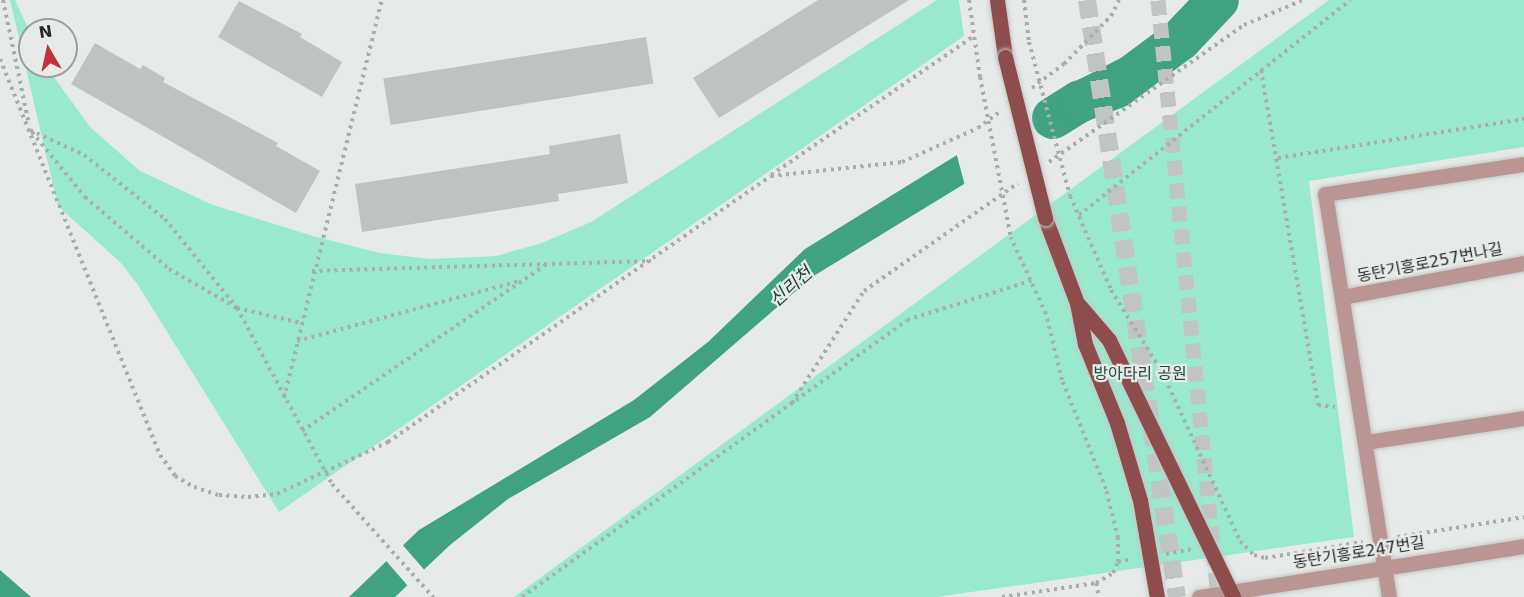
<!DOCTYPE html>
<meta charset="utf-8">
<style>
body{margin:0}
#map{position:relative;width:1524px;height:597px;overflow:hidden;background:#e6ebe9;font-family:"DejaVu Sans","Noto Sans KR",sans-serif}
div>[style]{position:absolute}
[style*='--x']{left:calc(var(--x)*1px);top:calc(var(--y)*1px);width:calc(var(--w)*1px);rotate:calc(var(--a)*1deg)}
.green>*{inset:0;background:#99eacd}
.water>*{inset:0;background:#40a183}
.pier>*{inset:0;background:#e6ebe9;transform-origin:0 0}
.river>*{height:42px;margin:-21px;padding:0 21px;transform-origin:21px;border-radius:21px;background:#40a183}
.building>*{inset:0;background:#bec2c0;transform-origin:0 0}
.secondary-tunnel>*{height:15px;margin-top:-7.5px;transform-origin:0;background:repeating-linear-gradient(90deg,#c0c5c3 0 15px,transparent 0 23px)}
.highway-tunnel>*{height:18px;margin-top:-9px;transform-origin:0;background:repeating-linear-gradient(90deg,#c0c5c3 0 18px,transparent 0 27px)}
.path>*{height:4px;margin-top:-2px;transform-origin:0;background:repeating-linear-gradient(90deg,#a9adab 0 3px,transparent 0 7.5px)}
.roads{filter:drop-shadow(0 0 2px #c4c8c7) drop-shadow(0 0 2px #c4c8c7)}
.street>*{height:15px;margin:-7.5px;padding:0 7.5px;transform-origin:7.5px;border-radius:7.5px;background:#bb9593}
.primary>*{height:15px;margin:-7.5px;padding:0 7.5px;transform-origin:7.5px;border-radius:7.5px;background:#8d4d4c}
.path-bridge>*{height:4px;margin-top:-2px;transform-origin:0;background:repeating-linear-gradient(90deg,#a9adab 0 3px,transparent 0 7.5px)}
.bridges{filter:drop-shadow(0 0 2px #c4c8c7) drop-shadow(0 0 2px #c4c8c7)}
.primary-bridge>*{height:15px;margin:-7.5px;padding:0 7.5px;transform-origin:7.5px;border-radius:7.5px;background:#8d4d4c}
span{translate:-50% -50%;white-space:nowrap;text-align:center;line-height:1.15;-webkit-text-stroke:4.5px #e6ebe9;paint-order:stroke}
.street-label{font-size:16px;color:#292b2a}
.park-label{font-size:16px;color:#204a3c}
.water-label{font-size:18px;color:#1b4538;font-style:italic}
.north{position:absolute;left:18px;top:18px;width:60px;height:60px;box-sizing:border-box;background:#e6ebe9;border:2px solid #9a9e9d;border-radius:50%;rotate:351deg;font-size:16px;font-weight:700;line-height:24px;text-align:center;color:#292b2a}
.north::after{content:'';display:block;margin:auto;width:21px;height:27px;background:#c2323d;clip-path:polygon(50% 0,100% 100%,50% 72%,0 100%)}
</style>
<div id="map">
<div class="green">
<i style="clip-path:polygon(10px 0,15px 0,30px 32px,30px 66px,46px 66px,90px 127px,140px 171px,213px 205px,313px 236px,380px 253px,430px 259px,496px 256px,542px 243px,591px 222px,937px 0,959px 0,964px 36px,279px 512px,138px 285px,121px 263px,58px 206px)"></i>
<i style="clip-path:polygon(1329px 0,1524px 0,1524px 147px,1309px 181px,1354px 537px,937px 597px,514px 597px)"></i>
</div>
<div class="water">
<i style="clip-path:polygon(1198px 0,1222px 0,1077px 115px,812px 277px,650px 417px,508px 499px,450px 545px,395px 597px,349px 597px,419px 530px,634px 400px,708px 342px,805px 249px,1078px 80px,1150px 43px)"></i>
<i style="clip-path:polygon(0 570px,31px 597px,0 597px)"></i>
</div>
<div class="pier">
<i style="clip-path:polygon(1069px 83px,1077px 118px,965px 186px,956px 152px)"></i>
<i style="left:401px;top:543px;width:38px;height:23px;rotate:49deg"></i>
</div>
<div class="river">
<i style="--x:1053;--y:118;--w:31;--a:-32"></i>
<i style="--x:1079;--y:102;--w:41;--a:-21.5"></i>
<i style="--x:1117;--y:87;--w:79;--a:-36.7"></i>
<i style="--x:1180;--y:40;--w:55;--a:-46.5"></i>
</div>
<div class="building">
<i style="clip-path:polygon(818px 0,909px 0,719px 118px,693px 78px)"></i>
<i style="clip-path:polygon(239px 1px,302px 34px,300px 37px,342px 62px,322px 97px,218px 37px)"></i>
<i style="left:646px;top:37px;width:47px;height:266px;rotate:81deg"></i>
<i style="clip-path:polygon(95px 43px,140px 69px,143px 65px,165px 78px,163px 82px,278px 143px,276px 146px,320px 171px,296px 213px,71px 84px)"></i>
<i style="clip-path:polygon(620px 134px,628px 183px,558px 194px,559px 201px,362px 232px,355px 184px,550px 154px,549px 146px)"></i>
</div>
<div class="secondary-tunnel">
<i style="--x:1158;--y:0;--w:600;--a:84.26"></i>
</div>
<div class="highway-tunnel">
<i style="--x:1087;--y:0;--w:604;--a:81.43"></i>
</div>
<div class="path">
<i style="--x:3;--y:0;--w:123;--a:78.2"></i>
<i style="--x:969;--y:0;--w:78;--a:81.9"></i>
<i style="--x:1024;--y:0;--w:42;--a:83.2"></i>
<i style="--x:0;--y:59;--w:427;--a:68"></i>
<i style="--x:160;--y:455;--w:26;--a:54"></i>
<i style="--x:175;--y:476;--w:22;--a:30"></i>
<i style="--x:194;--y:487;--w:26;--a:18"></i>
<i style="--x:219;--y:495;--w:29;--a:4"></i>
<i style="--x:248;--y:497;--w:29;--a:-6"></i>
<i style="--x:277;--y:494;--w:123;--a:-25.1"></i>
<i style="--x:388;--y:442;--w:466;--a:-34.8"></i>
<i style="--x:771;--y:176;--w:132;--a:-6.1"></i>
<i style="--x:902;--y:162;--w:83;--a:-24.1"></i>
<i style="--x:978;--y:128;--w:26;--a:-37"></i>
<i style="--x:1261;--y:70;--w:340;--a:80.3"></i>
<i style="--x:1318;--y:405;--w:17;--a:7"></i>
<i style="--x:1032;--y:88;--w:40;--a:-37"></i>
<i style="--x:1064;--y:64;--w:67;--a:-45.6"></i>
<i style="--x:1111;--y:16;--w:18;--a:-63"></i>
<i style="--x:30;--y:130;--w:60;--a:24.8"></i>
<i style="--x:84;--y:155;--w:103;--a:38.3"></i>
<i style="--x:165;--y:219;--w:114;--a:51"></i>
<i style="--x:237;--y:308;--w:200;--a:61.6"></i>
<i style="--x:332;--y:484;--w:152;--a:48.2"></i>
<i style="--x:32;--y:132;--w:84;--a:50.8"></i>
<i style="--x:85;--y:197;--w:111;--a:40.6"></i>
<i style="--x:169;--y:269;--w:78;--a:29.8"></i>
<i style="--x:237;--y:308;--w:66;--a:13.2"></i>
<i style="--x:1278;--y:158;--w:249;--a:-9"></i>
<i style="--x:1049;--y:162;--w:238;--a:-35.1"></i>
<i style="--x:1244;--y:25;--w:64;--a:-23"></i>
<i style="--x:771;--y:175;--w:246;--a:-34.4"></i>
<i style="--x:1070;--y:196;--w:103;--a:66.4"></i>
<i style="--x:1111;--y:290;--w:97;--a:58.1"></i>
<i style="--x:1162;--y:372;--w:186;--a:65.2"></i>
<i style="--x:1240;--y:541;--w:20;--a:45"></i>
<i style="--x:1254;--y:555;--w:11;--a:15"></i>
<i style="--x:1265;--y:558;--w:99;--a:-9.3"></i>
<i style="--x:1079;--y:215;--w:346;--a:-38.4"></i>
<i style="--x:312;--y:271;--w:339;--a:-1.7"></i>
<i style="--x:297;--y:341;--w:230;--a:-15.1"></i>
<i style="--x:284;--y:398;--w:410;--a:-76.2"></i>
<i style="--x:792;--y:403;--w:133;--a:-57.3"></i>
<i style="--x:864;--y:291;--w:188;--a:-35"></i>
<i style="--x:302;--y:431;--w:297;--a:-34.3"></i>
<i style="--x:1397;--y:537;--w:129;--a:-8.9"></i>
<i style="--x:1166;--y:554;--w:25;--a:-11"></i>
<i style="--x:1118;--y:562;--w:14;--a:-12"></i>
<i style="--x:1096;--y:583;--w:14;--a:78"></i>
<i style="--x:522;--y:597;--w:474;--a:-35.7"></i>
<i style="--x:907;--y:320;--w:132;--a:-17.6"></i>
<i style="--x:1002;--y:597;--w:95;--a:-8.5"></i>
<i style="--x:1096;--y:583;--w:20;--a:-30"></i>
<i style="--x:1113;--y:573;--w:12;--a:-66"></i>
<i style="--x:1118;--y:562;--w:24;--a:-90"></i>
<i style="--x:1118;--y:538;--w:50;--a:-103.8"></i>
<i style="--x:1106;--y:489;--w:118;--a:-112"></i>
<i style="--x:1062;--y:380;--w:68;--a:-103.6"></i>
<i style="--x:1046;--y:314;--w:84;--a:-114.7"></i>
</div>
<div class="roads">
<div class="street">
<i style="--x:1342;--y:297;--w:185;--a:-10.6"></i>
<i style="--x:1366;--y:442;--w:160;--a:-8.6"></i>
<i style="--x:1199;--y:597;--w:329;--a:-8.9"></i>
<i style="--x:1389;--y:597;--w:408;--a:-99"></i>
<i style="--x:1325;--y:194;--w:201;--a:-8.6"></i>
</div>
<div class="primary">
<i style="--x:997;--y:0;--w:58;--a:82"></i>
<i style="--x:1045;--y:218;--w:91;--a:69.4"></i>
<i style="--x:1077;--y:303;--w:42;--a:79"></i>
<i style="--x:1085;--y:344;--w:85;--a:67.9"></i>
<i style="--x:1117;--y:423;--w:80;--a:73.4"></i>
<i style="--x:1140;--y:500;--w:98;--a:80.1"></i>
<i style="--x:1079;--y:305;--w:46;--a:49.4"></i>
<i style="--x:1109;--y:340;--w:285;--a:64.2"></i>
</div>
</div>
<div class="path-bridge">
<i style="--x:1029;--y:42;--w:159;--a:75.1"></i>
<i style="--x:980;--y:77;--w:164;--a:79.1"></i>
</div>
<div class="bridges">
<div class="primary-bridge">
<i style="--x:1005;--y:57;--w:166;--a:76"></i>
</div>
</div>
<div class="street-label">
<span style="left:1430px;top:263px;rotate:-11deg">동탄기흥로257번나길</span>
<span style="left:1359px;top:553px;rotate:-9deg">동탄기흥로247번길</span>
</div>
<div class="park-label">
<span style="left:1140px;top:374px">방아다리 공원</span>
</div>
<div class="water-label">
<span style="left:791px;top:287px;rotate:-42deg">신리천</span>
</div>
<div class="north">N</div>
</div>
